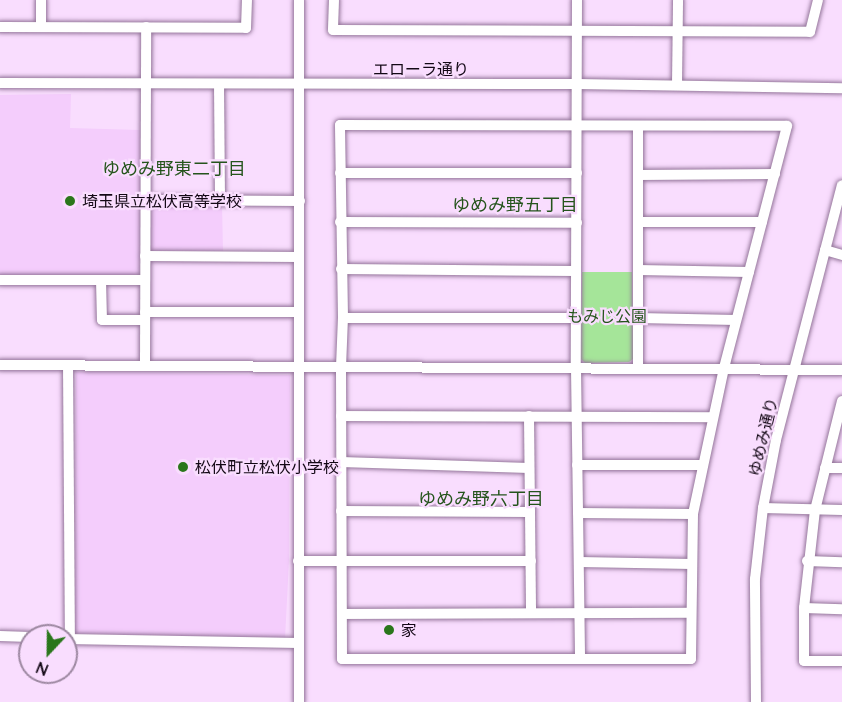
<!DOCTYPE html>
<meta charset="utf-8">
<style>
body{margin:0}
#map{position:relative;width:842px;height:702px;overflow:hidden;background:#f9ddfe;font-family:Quicksand,"Noto Sans JP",sans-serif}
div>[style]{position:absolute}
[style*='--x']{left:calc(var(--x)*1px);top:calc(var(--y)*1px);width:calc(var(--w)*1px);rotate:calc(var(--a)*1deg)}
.built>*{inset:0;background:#f4cdfc}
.green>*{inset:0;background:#a5e599}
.roads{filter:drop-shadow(0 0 2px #94759a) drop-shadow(0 0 2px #94759a)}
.minor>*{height:10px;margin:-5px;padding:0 5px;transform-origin:5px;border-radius:5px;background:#fff}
.dots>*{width:16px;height:16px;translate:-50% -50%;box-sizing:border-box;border:3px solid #f9ddfe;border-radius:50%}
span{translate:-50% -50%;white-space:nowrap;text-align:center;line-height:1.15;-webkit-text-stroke:4.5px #f9ddfe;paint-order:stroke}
.street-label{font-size:16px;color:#130815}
.poi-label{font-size:16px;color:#130815}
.left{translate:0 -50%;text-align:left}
.park-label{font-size:16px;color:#25551c}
.neighbourhood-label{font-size:18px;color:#25541c}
.north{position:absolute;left:18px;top:624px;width:60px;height:60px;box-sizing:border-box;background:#f9ddfe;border:2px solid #9d88a1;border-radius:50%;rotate:202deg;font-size:16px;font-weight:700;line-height:24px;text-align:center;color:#130815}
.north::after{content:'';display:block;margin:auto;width:21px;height:27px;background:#2a761b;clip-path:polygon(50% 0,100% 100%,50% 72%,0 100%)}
</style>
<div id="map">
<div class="built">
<i style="clip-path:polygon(71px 94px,70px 128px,140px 130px,141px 271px,137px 276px,0 275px,0 95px)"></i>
<i style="clip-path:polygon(152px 204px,222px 205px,223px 251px,152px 251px,149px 248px)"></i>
<i style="clip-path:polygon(76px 372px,290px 375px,289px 560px,285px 639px,75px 633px)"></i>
</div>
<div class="green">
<i style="clip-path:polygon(582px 272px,632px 272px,633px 359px,629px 362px,585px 363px,581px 359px)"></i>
</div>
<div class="roads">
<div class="minor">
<i style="--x:334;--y:0;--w:30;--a:92"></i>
<i style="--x:333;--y:30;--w:477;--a:0.2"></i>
<i style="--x:810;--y:32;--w:33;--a:-76"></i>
<i style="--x:577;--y:0;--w:368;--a:90.2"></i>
<i style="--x:576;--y:368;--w:291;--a:89.2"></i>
<i style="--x:0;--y:27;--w:246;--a:0.2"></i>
<i style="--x:246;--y:28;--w:28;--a:-88"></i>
<i style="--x:41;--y:27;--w:27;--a:-90"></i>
<i style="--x:0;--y:83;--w:577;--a:0.1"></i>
<i style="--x:577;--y:84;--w:265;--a:0.9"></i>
<i style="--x:219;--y:84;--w:117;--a:89.5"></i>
<i style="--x:677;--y:85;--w:85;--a:-89.3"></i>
<i style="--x:340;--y:125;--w:447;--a:0.1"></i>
<i style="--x:787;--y:126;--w:250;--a:104.6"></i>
<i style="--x:724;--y:368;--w:149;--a:102"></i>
<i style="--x:693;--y:514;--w:145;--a:90.8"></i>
<i style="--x:691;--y:659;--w:349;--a:180"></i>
<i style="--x:342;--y:659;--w:292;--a:-90.2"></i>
<i style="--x:341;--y:367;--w:49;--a:-87.7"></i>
<i style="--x:343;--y:318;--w:193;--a:-90.9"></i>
<i style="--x:340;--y:173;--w:237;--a:0"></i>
<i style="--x:638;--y:175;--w:137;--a:-0.4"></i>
<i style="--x:145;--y:200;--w:155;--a:0.4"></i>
<i style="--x:340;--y:222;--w:237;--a:0.2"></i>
<i style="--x:638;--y:222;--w:124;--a:0"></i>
<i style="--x:825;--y:250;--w:18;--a:16"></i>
<i style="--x:145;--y:256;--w:154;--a:0.4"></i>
<i style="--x:341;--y:269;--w:235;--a:0.5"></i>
<i style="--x:638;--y:270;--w:111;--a:1"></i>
<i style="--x:0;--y:280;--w:145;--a:0"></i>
<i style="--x:101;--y:280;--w:40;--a:88.6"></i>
<i style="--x:102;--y:320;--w:43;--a:0"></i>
<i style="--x:145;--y:312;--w:154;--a:0"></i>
<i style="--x:343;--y:318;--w:233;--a:0"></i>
<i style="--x:638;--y:318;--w:98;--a:1.2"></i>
<i style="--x:145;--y:364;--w:337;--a:-89.8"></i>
<i style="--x:0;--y:365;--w:842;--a:0.34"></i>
<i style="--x:68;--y:365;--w:274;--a:89.6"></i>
<i style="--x:638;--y:367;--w:241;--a:-90"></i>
<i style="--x:842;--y:401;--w:112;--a:103.9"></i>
<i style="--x:815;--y:510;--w:99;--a:96.4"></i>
<i style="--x:804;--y:608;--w:53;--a:90"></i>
<i style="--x:804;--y:661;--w:38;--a:0"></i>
<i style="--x:341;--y:416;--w:372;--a:0.2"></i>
<i style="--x:529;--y:416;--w:197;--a:89.4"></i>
<i style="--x:341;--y:462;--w:188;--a:1.8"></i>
<i style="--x:577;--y:465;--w:126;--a:0"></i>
<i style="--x:825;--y:468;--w:17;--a:0"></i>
<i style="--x:763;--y:508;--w:79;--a:1.5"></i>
<i style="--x:341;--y:511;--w:189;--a:0.3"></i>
<i style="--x:578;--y:513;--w:115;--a:0.5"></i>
<i style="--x:298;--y:561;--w:233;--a:0"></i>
<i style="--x:807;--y:561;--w:35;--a:2"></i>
<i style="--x:579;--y:562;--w:113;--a:1"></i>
<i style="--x:804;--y:608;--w:38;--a:2"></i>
<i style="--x:342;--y:614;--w:349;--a:-0.2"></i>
<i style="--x:0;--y:636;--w:30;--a:2"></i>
<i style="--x:66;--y:639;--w:233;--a:1"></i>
<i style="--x:299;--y:702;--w:702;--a:-90"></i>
<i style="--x:756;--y:702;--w:123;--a:-90.5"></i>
<i style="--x:755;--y:579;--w:71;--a:-83.6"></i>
<i style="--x:763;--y:508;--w:69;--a:-79.2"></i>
<i style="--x:776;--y:440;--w:263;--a:-75.5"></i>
</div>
</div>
<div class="dots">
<i style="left:70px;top:201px;background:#2a761b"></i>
<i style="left:183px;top:467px;background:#2a761b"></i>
<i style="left:389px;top:630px;background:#2a761b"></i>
</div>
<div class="street-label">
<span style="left:421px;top:69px">エローラ通り</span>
<span style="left:763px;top:437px;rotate:-77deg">ゆめみ通り</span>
</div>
<div class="poi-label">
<span class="left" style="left:82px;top:201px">埼玉県立松伏高等学校</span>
<span class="left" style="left:195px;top:467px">松伏町立松伏小学校</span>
<span class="left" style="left:401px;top:630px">家</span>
</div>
<div class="park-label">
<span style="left:607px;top:316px">もみじ公園</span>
</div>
<div class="neighbourhood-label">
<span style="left:174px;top:169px">ゆめみ野東二丁目</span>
<span style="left:515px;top:205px">ゆめみ野五丁目</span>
<span style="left:481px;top:499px">ゆめみ野六丁目</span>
</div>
<div class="north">N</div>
</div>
